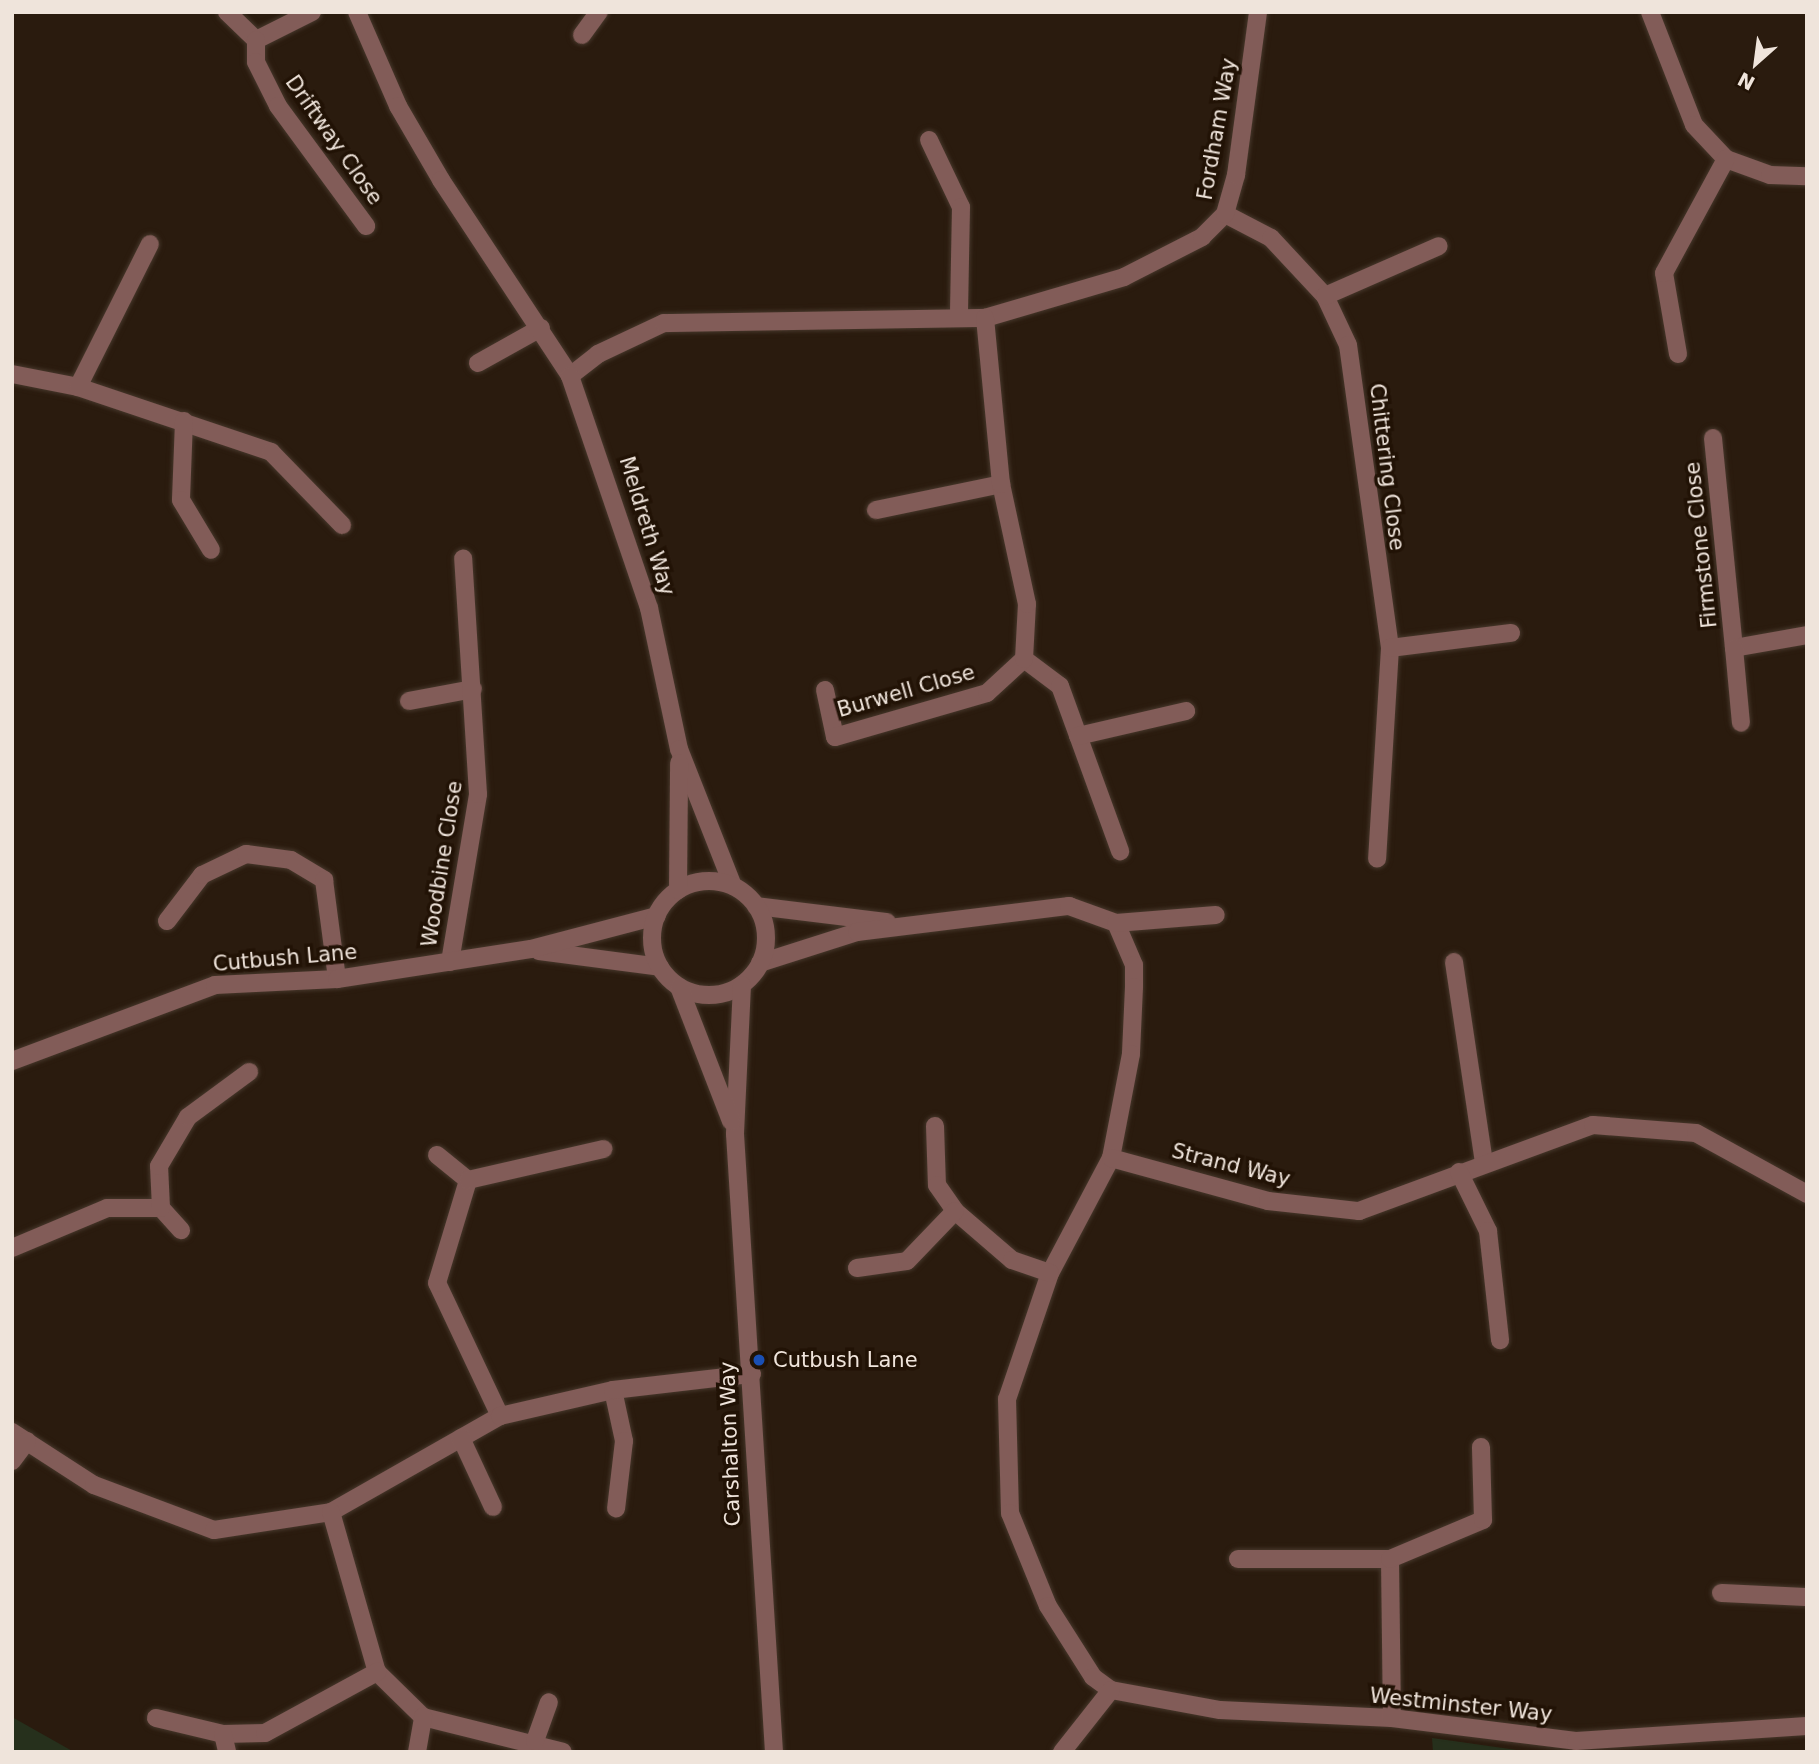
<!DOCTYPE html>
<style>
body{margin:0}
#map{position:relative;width:1819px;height:1764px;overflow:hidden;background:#2a1b0e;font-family:"DejaVu Sans",sans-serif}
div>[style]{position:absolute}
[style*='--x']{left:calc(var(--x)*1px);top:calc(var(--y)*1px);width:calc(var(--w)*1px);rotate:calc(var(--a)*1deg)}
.green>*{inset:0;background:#26301c}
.roads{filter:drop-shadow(0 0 2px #46372b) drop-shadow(0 0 2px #46372b)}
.minor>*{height:18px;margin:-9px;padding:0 9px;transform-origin:9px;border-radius:9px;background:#825c58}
.tertiary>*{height:18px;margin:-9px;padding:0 9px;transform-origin:9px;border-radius:9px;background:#825c58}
.tertiary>.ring{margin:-9px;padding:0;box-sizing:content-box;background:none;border:18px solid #825c58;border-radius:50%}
.dots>*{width:19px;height:19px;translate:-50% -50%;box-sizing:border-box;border:4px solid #211205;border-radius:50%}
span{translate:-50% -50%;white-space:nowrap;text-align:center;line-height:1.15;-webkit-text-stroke:7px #211205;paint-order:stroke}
.street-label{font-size:21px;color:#efe4db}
.poi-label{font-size:21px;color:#efe4db}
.left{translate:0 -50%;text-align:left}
.frame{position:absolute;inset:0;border:14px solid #efe4db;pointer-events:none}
.north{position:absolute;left:1721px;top:28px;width:70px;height:70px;-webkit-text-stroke:5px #211205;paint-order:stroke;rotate:208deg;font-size:19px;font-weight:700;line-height:28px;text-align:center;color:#efe4db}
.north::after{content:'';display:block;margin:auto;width:24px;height:32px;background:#efe4db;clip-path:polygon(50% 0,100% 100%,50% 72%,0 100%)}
</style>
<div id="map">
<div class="green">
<i style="clip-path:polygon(12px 1717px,74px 1752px,12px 1752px)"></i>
<i style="clip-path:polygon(1432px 1738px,1532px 1752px,1433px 1752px)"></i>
</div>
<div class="roads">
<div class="minor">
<i style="--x:227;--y:12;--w:40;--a:44"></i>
<i style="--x:312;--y:12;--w:63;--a:153.4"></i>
<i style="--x:256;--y:40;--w:22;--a:90"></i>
<i style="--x:256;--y:62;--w:49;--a:63.4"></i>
<i style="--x:278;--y:106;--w:149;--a:53.7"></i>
<i style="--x:1650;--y:12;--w:121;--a:68.7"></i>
<i style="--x:1694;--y:125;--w:47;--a:46.7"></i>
<i style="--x:1726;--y:159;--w:47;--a:20"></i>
<i style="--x:1770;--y:175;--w:37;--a:2"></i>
<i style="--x:582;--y:35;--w:29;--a:-54"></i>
<i style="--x:929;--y:140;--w:74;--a:64.5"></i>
<i style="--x:961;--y:207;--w:109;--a:91.1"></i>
<i style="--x:1225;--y:214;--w:52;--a:27.6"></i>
<i style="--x:1271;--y:238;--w:79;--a:47"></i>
<i style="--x:1325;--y:296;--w:54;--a:64.9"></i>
<i style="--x:1348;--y:345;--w:306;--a:82.1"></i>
<i style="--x:1390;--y:648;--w:211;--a:93.5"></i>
<i style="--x:1325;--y:296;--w:124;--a:-23.7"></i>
<i style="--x:1678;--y:354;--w:82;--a:-99.8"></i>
<i style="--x:1664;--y:273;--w:130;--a:-61.5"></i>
<i style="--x:478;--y:363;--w:72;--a:-29.1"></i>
<i style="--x:12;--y:374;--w:67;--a:11.1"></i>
<i style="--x:78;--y:387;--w:204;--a:18.6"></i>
<i style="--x:271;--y:452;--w:102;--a:45.8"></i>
<i style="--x:570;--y:376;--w:36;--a:-38"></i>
<i style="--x:598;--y:354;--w:73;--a:-25.2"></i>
<i style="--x:664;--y:323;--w:321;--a:-0.9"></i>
<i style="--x:985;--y:318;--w:145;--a:-16.4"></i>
<i style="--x:1124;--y:277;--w:88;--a:-27.1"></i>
<i style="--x:1202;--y:237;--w:33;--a:-45"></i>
<i style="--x:1225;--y:214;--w:41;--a:-74.2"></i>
<i style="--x:1236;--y:175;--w:164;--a:-82.3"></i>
<i style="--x:78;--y:387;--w:160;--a:-63.3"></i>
<i style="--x:184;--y:421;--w:79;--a:92.2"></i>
<i style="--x:181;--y:500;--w:58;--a:59"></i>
<i style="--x:1713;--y:438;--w:211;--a:84.3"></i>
<i style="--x:1734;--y:648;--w:74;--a:-10.1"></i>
<i style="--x:876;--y:510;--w:128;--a:-11.7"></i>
<i style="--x:1390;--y:648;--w:122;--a:-7.1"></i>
<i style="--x:1734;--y:648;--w:75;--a:84.7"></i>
<i style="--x:1024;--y:659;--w:45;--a:36.9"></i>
<i style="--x:1060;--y:686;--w:176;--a:70"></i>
<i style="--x:825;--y:690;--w:48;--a:78"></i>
<i style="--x:835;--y:737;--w:158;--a:-16.1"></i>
<i style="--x:987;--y:693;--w:50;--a:-42.6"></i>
<i style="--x:1024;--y:659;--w:55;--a:-86.9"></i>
<i style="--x:1027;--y:604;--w:123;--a:-102.2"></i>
<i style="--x:1001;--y:484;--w:167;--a:-95.5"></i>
<i style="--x:409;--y:701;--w:65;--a:-10.6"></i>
<i style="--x:1078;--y:736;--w:111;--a:-13"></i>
<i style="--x:756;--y:906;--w:132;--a:7"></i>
<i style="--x:167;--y:921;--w:58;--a:-52.7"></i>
<i style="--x:202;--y:875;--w:49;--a:-25.5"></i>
<i style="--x:246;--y:854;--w:45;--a:7.6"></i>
<i style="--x:291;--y:860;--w:39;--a:31"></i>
<i style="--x:324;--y:880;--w:100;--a:82.5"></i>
<i style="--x:1116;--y:923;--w:46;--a:66.8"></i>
<i style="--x:1134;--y:965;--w:22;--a:90"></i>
<i style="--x:1134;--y:987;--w:67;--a:92.6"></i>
<i style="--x:1131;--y:1054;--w:106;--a:100.9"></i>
<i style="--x:1111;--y:1158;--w:130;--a:117.9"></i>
<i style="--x:1050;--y:1273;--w:133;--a:108.8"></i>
<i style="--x:1007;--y:1399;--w:114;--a:88.5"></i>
<i style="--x:1010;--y:1513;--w:100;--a:67.8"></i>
<i style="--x:1048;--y:1606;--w:84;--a:57.6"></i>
<i style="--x:1093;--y:1677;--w:22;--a:36"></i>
<i style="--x:1111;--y:1690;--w:111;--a:10.4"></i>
<i style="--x:1220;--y:1710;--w:172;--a:2.7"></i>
<i style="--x:1392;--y:1718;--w:185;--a:7.1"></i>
<i style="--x:1576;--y:1741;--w:231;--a:-3.7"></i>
<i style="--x:539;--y:951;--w:122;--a:7.5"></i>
<i style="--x:450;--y:962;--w:170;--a:-80.5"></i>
<i style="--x:478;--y:794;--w:236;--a:-93.6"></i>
<i style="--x:1454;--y:962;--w:202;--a:81.5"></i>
<i style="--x:760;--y:963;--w:102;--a:-17.7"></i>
<i style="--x:857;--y:932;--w:214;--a:-7"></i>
<i style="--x:1069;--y:906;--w:50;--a:19.9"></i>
<i style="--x:1116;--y:923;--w:100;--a:-4.6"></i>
<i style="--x:12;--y:1061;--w:217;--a:-20.5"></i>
<i style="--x:215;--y:985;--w:122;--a:-2.8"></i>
<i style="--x:337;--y:979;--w:196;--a:-8.8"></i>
<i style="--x:531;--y:949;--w:130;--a:-14.7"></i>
<i style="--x:935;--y:1126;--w:59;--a:88.1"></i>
<i style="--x:937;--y:1185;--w:32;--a:55"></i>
<i style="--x:955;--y:1211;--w:75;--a:40.7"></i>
<i style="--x:1012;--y:1260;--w:40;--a:18.9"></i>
<i style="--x:437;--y:1155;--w:40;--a:39"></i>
<i style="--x:1111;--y:1158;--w:163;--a:15.3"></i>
<i style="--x:1268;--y:1201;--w:92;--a:6.3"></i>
<i style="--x:1359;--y:1211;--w:249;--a:-20.2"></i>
<i style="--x:1593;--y:1125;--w:103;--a:4.4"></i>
<i style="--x:1696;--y:1133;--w:127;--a:28.8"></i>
<i style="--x:1459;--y:1172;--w:66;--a:63.8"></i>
<i style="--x:1488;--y:1231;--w:110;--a:83.7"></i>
<i style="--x:161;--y:1208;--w:30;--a:48"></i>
<i style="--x:12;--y:1248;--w:103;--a:-22.8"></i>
<i style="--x:107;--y:1208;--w:54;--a:0"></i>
<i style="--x:161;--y:1208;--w:42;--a:-92.7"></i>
<i style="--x:159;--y:1166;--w:57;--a:-59.4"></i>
<i style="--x:188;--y:1117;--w:76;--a:-36.4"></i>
<i style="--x:857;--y:1268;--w:50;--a:-8"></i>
<i style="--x:907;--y:1261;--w:69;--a:-46.2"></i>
<i style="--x:613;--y:1390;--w:52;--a:77.8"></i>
<i style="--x:624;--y:1441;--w:68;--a:96.7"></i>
<i style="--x:500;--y:1416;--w:147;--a:-115.3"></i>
<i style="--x:437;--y:1283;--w:108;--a:-73.2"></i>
<i style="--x:468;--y:1180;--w:139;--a:-12.9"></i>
<i style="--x:12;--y:1432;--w:98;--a:32.9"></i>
<i style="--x:94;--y:1485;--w:128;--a:20.6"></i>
<i style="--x:214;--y:1530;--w:118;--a:-8.7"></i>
<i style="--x:331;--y:1512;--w:194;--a:-29.6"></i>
<i style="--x:500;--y:1416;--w:116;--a:-13"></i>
<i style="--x:613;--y:1390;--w:140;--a:-6.6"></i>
<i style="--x:461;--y:1438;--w:76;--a:65.1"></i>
<i style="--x:12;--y:1461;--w:25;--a:-53"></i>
<i style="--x:331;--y:1512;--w:166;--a:74"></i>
<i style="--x:377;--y:1672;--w:64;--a:44.4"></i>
<i style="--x:423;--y:1717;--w:144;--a:14"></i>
<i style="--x:1238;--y:1559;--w:152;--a:0"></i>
<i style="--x:1390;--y:1559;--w:159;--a:89.3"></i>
<i style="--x:1390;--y:1559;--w:101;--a:-22.8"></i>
<i style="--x:1483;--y:1520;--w:73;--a:-91.6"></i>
<i style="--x:1721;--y:1593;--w:86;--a:2.7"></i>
<i style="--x:156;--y:1718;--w:69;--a:13.4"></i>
<i style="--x:223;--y:1734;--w:42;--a:-1.4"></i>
<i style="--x:265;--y:1733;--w:128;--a:-28.6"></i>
<i style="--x:223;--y:1734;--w:18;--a:77"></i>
<i style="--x:535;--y:1741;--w:41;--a:-70.3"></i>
<i style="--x:417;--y:1752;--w:36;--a:-80"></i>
<i style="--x:1062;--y:1752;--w:79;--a:-51.7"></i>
</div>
<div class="tertiary">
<i style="--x:357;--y:12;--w:103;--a:66.4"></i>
<i style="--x:398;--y:106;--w:86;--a:59.8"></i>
<i style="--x:441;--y:180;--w:235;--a:56.6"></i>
<i style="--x:570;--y:376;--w:245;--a:71.2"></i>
<i style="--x:649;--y:608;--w:144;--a:78"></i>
<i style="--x:679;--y:749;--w:147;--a:68.5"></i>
<i class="ring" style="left:652px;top:881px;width:96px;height:96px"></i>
<i style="--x:678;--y:890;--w:127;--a:-89.5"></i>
<i style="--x:742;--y:985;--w:149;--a:92.7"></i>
<i style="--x:735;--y:1134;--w:619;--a:86.39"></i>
<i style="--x:679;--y:987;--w:144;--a:68.8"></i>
</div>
</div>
<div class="dots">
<i style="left:759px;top:1360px;background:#1a4fb4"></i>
</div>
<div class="street-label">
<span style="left:1217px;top:129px;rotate:-80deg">Fordham Way</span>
<span style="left:334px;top:140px;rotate:55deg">Driftway Close</span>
<span style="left:1387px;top:467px;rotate:83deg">Chittering Close</span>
<span style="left:647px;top:526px;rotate:73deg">Meldreth Way</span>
<span style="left:1701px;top:545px;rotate:-96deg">Firmstone Close</span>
<span style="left:906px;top:691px;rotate:-16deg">Burwell Close</span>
<span style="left:442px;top:864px;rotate:-81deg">Woodbine Close</span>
<span style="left:285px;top:958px;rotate:-5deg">Cutbush Lane</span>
<span style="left:1231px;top:1165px;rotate:14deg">Strand Way</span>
<span style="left:730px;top:1444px;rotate:-92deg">Carshalton Way</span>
<span style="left:1461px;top:1705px;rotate:6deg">Westminster Way</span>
</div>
<div class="poi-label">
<span class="left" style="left:773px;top:1360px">Cutbush Lane</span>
</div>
<div class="frame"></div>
<div class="north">N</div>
</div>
